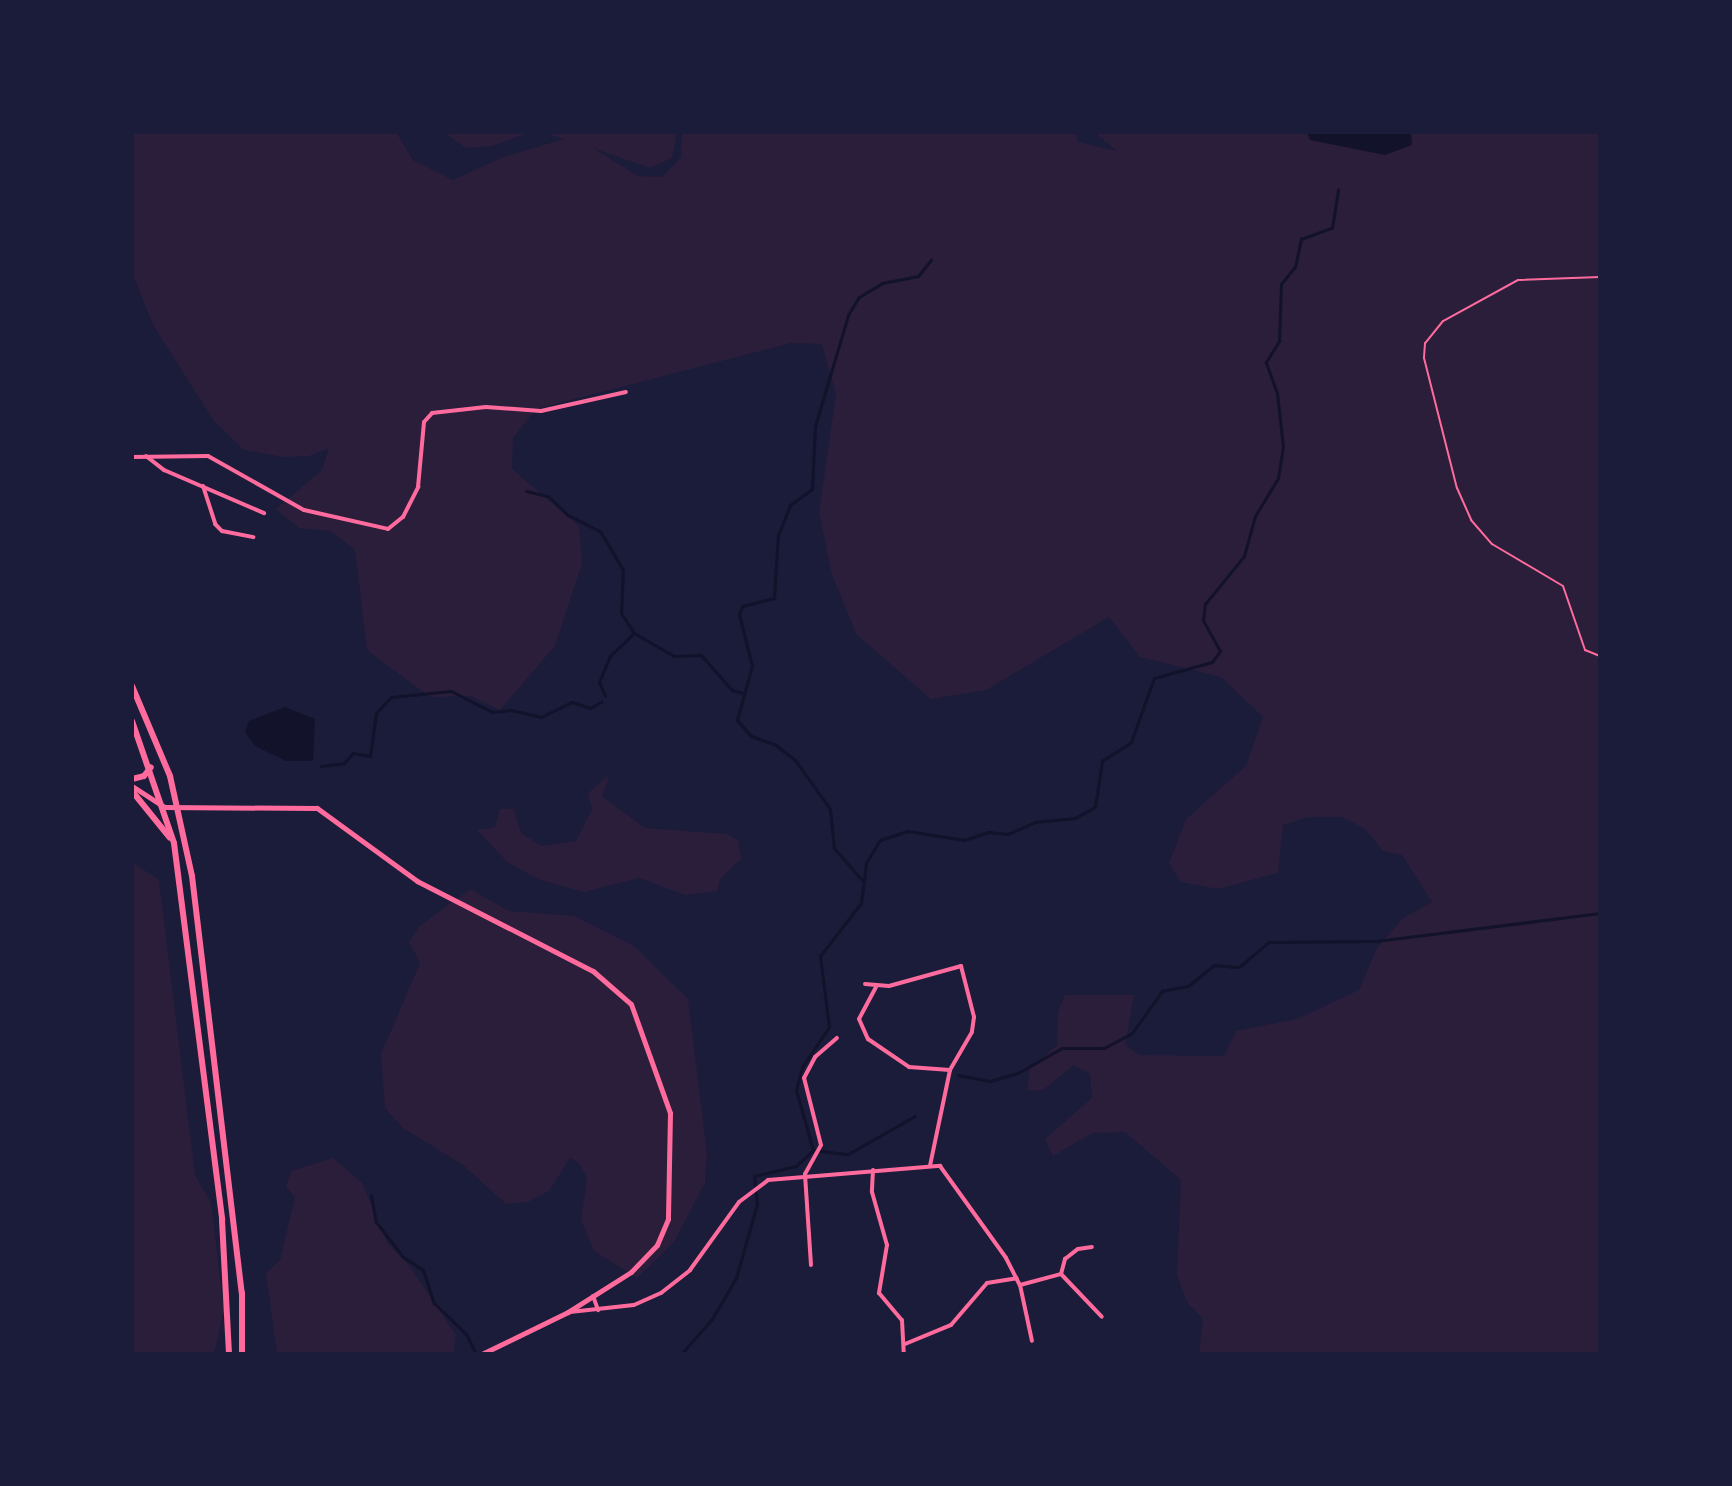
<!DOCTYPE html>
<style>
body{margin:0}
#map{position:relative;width:1732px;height:1486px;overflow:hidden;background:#1b1b3a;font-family:"Work Sans",sans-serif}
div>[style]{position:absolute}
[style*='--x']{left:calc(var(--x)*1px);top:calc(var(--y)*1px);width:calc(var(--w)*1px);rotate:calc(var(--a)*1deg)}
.green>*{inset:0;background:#2a1e3b}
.water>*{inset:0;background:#12122b}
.stream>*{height:3px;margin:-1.5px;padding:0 1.5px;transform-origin:1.5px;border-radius:1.5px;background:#12122b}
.path>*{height:2px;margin:-1px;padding:0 1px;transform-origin:1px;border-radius:1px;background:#ff6b9d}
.minor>*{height:4px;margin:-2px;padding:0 2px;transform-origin:2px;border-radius:2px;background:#ff6b9d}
.tertiary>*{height:5px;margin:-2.5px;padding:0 2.5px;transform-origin:2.5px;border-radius:2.5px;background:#ff6b9d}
.primary>*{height:6px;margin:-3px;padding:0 3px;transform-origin:3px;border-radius:3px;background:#ff6b9d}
span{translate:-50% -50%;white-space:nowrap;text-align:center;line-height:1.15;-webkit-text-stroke:7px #1b1b3a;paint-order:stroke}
.frame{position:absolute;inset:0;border:134px solid #1b1b3a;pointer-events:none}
</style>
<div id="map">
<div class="green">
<i style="clip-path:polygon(132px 132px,396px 132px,413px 160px,453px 180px,503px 157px,564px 139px,543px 132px,677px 132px,672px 158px,650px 168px,593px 148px,638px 176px,662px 177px,681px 158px,682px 132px,1076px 132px,1078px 142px,1117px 151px,1094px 132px,1600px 132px,1600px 1354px,1199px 1354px,1203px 1319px,1187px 1302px,1177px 1275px,1181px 1180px,1125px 1132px,1092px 1133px,1053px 1156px,1045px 1139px,1092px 1098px,1090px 1074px,1074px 1065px,1043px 1090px,1027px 1091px,1030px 1069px,1057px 1045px,1058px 1012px,1065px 995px,1134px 995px,1125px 1045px,1140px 1055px,1224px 1056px,1236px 1031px,1297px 1019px,1359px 990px,1377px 948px,1403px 918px,1432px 902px,1402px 855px,1383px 851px,1365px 829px,1342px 817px,1309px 817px,1283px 825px,1278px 873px,1218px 889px,1181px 882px,1169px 863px,1186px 819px,1246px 766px,1263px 717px,1221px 677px,1140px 657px,1109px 617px,986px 690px,931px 699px,857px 635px,832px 575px,819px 512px,836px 394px,822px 344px,791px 343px,536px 409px,513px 438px,512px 469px,579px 526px,582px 563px,555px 646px,500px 710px,470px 696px,430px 697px,367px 650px,355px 550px,330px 531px,299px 528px,276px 509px,322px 470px,329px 448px,309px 456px,283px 457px,244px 450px,214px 421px,153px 325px,132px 272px)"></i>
<i style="clip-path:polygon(444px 132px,531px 132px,492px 146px,466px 148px)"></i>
<i style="clip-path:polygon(610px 774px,602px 796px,645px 828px,727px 834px,738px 840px,741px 859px,720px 879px,717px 891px,685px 895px,639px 878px,584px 892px,540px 880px,507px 862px,477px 830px,495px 827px,500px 809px,514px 809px,521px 833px,542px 846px,576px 841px,592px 809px,588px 793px)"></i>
<i style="clip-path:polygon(132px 862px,159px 880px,195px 1175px,211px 1203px,224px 1310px,214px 1354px,132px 1354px)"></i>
<i style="clip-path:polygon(470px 889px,509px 911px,574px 916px,634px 946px,688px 999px,707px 1153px,705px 1183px,674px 1242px,637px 1278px,594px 1251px,581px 1220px,587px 1178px,578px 1162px,570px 1158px,549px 1191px,528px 1202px,506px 1204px,463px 1165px,403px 1128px,385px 1108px,381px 1054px,420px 963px,409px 942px,420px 926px)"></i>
<i style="clip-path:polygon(333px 1158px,362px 1183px,388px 1244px,408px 1264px,456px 1335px,453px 1354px,277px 1354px,266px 1273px,280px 1260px,295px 1197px,286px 1187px,291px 1171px)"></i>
</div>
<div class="water">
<i style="clip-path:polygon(1411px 132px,1412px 145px,1385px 155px,1310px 140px,1307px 133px)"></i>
<i style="clip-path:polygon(285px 707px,315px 719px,313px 761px,286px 761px,255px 746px,245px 732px,249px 721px)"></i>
</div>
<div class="stream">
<i style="--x:526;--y:491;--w:23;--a:13"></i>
<i style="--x:548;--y:496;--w:28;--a:44"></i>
<i style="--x:568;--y:515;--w:36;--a:27"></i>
<i style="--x:600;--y:531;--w:45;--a:59.5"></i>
<i style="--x:623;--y:570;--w:43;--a:92.7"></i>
<i style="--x:621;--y:613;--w:24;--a:57"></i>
<i style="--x:605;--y:696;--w:15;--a:-113"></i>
<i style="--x:599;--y:682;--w:28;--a:-67"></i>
<i style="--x:610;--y:656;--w:33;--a:-44"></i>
<i style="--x:634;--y:633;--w:46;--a:29.9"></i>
<i style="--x:674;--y:656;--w:27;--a:-2"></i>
<i style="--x:701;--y:655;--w:47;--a:48.5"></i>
<i style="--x:732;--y:690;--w:11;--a:15"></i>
<i style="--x:321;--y:766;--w:23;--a:-7"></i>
<i style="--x:344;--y:763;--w:13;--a:-48"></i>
<i style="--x:353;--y:753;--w:17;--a:10"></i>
<i style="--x:370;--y:756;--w:43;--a:-82.1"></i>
<i style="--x:376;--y:713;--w:22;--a:-47"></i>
<i style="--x:391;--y:697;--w:60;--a:-5.7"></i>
<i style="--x:451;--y:691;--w:46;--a:27.1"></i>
<i style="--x:492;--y:712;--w:19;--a:-6"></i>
<i style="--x:511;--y:710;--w:31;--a:13"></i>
<i style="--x:541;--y:717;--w:34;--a:-26"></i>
<i style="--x:572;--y:702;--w:19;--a:18"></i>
<i style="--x:590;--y:708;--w:13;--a:-29"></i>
<i style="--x:862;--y:880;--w:43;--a:-131.2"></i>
<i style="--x:834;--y:848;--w:39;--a:-96"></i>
<i style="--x:830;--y:809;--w:60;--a:-125.5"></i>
<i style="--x:795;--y:760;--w:24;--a:-142"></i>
<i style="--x:776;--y:745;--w:27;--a:-160"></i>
<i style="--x:751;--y:736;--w:21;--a:-131"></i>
<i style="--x:737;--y:720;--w:56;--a:-74.5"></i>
<i style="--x:752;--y:666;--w:54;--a:-104"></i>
<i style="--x:739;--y:614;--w:9;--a:-69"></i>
<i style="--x:742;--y:606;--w:33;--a:-14"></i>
<i style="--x:774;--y:598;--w:63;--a:-86.4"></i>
<i style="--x:778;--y:535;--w:32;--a:-68"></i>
<i style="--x:790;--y:505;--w:27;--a:-36"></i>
<i style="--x:812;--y:489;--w:63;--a:-87.3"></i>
<i style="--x:815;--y:426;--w:116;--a:-73.4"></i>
<i style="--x:848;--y:315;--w:21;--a:-59"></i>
<i style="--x:859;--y:297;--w:27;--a:-31"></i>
<i style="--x:882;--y:283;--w:37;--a:-11"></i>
<i style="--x:918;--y:276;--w:21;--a:-51"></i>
<i style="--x:958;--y:1075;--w:33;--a:11"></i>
<i style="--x:990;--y:1081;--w:29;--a:-16"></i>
<i style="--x:1018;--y:1073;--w:51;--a:-29.6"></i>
<i style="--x:1062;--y:1048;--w:42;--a:0"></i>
<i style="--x:1104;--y:1048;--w:32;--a:-28"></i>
<i style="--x:1132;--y:1033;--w:52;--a:-54.5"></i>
<i style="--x:1162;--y:991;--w:26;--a:-11"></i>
<i style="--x:1188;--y:986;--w:33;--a:-39"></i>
<i style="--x:1214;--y:965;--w:25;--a:5"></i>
<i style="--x:1239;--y:967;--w:39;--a:-40"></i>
<i style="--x:1269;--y:942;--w:107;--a:-0.5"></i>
<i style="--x:1376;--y:941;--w:226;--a:-7.1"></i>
<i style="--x:813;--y:1150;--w:62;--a:-105.8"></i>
<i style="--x:796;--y:1090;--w:24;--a:-75"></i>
<i style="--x:802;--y:1067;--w:48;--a:-56"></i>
<i style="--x:829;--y:1027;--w:72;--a:-97.2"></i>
<i style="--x:820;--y:956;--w:67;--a:-52.3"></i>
<i style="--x:861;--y:903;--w:40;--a:-82.9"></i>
<i style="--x:866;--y:863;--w:27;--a:-59"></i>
<i style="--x:880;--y:840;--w:29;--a:-18"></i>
<i style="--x:908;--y:831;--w:57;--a:9.1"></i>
<i style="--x:964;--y:840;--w:25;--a:-18"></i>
<i style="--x:988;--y:832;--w:20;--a:6"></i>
<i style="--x:1008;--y:834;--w:30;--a:-24"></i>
<i style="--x:1035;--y:822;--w:40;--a:-5.7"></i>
<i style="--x:1075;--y:818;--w:23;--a:-29"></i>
<i style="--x:1095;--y:807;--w:47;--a:-81.3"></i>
<i style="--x:1102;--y:761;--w:35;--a:-33"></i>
<i style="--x:1131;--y:742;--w:68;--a:-70.2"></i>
<i style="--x:1154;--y:678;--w:60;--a:-15.4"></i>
<i style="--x:1212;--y:662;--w:14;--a:-54"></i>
<i style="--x:1220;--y:651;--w:35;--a:-119"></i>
<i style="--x:1203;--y:620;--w:16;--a:-83"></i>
<i style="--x:1205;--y:604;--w:62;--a:-50.9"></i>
<i style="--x:1244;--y:556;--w:41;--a:-74.6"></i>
<i style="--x:1255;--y:516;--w:44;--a:-58.8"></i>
<i style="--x:1278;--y:478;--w:31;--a:-81"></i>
<i style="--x:1283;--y:447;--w:54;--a:-96.3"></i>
<i style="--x:1277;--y:393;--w:33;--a:-110"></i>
<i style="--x:1266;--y:362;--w:25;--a:-58"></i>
<i style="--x:1279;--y:341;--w:57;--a:-88"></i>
<i style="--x:1281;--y:284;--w:22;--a:-51"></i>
<i style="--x:1295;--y:267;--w:29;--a:-78"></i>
<i style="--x:1301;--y:239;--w:33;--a:-20"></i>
<i style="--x:1332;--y:228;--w:39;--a:-81"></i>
<i style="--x:371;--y:1195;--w:27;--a:80"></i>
<i style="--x:376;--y:1222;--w:44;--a:52.4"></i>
<i style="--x:403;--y:1257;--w:24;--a:33"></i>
<i style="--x:423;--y:1270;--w:35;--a:72"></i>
<i style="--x:434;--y:1303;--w:45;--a:44.1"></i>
<i style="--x:466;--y:1334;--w:22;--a:63"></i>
<i style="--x:681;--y:1354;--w:47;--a:-48.5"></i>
<i style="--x:712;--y:1319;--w:48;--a:-59.7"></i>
<i style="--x:736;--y:1278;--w:77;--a:-74.2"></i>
<i style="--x:757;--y:1204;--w:28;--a:-96"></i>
<i style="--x:754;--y:1176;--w:43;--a:-13.4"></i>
<i style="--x:796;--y:1166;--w:23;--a:-43"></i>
<i style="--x:813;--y:1150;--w:35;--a:7"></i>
<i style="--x:848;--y:1154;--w:77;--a:-29.6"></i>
</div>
<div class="path">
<i style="--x:1600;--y:277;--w:82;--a:177.9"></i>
<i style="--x:1518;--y:280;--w:85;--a:151.3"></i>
<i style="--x:1443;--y:321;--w:28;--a:129"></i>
<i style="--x:1425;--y:343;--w:15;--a:94"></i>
<i style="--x:1424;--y:358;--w:134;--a:75.8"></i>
<i style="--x:1457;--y:488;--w:35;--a:66"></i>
<i style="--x:1471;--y:520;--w:32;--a:49"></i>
<i style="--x:1492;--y:544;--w:82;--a:30.6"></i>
<i style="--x:1563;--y:586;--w:68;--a:71"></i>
<i style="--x:1585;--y:650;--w:16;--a:22"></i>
</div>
<div class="minor">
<i style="--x:146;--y:456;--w:23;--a:38"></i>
<i style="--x:164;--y:470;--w:109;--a:23.3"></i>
<i style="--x:132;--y:457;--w:76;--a:-0.8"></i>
<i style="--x:208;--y:456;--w:110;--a:29.4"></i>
<i style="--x:304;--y:510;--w:86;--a:12.7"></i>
<i style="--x:388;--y:529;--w:19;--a:-39"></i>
<i style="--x:403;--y:517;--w:34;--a:-63"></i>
<i style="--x:418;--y:487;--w:65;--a:-84.7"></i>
<i style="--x:424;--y:422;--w:12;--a:-48"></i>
<i style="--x:432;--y:413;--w:54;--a:-6.3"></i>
<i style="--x:486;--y:407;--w:55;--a:4.2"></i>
<i style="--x:541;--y:411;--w:87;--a:-12.6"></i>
<i style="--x:203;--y:486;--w:40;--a:72"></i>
<i style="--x:215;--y:524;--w:10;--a:45"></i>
<i style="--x:222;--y:531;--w:32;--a:11"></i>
<i style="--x:865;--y:984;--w:24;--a:5"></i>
<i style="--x:889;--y:986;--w:75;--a:-15.5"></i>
<i style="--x:961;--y:966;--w:53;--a:75.7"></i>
<i style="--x:974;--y:1017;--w:15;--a:98"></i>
<i style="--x:972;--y:1032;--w:44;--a:120.1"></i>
<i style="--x:950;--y:1070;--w:98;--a:101.8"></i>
<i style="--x:876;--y:987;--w:36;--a:118"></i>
<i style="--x:859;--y:1019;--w:22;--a:66"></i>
<i style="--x:868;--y:1039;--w:50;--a:34.3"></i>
<i style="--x:909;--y:1067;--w:41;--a:4.2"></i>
<i style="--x:873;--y:1170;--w:22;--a:93"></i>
<i style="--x:872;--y:1192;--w:55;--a:74.2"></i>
<i style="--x:887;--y:1245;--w:49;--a:99.5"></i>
<i style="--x:879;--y:1293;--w:35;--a:50"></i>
<i style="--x:902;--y:1320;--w:34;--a:87"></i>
<i style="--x:811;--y:1265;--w:91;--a:-93.8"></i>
<i style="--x:805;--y:1174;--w:33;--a:-61"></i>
<i style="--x:821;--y:1145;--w:69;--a:-104.2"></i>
<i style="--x:804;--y:1078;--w:24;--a:-62"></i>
<i style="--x:815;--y:1057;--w:29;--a:-41"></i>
<i style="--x:1061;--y:1274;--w:16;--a:-75"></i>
<i style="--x:1065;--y:1259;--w:16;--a:-38"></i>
<i style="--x:1078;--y:1249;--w:14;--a:-8"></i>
<i style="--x:1020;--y:1285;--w:42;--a:-15"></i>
<i style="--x:1061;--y:1274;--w:59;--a:46.4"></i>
<i style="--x:593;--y:1296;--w:15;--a:70"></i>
<i style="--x:570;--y:1312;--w:64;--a:-6.2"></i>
<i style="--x:634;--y:1305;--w:30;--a:-24"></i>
<i style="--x:661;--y:1293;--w:37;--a:-38"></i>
<i style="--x:690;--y:1270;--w:84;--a:-54.2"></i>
<i style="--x:739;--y:1202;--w:36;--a:-37"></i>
<i style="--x:768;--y:1180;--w:173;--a:-4.7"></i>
<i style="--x:940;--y:1166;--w:113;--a:54.3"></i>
<i style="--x:1006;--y:1258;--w:30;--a:63"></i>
<i style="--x:1020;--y:1285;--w:57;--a:77.9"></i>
<i style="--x:905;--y:1344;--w:50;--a:-22.4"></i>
<i style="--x:951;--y:1325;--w:55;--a:-49.4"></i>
<i style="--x:987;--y:1283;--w:30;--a:-9"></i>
</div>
<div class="tertiary">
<i style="--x:132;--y:786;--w:38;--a:33"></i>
<i style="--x:164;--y:807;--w:153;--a:0.4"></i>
<i style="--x:317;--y:808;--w:124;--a:36.1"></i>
<i style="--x:417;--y:881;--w:198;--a:27.1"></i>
<i style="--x:593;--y:971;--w:50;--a:41"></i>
<i style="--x:631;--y:1004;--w:116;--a:70.3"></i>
<i style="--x:670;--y:1113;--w:106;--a:91.1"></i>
<i style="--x:668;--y:1219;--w:28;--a:113"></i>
<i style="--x:657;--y:1245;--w:37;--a:134"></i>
<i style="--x:631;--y:1272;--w:75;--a:147.6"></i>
<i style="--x:568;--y:1312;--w:96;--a:154"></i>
</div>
<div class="primary">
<i style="--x:132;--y:686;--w:98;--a:67.1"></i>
<i style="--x:170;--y:776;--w:102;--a:77.6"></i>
<i style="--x:192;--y:876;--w:420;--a:83.2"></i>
<i style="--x:242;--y:1293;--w:61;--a:90"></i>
<i style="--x:132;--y:721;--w:129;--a:71"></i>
<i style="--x:174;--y:843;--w:380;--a:82.7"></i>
<i style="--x:222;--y:1220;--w:134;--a:87"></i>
<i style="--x:132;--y:779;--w:12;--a:-14"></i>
<i style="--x:144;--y:776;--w:11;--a:-52"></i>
<i style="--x:132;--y:791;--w:60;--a:51"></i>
</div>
<div class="frame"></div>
</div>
